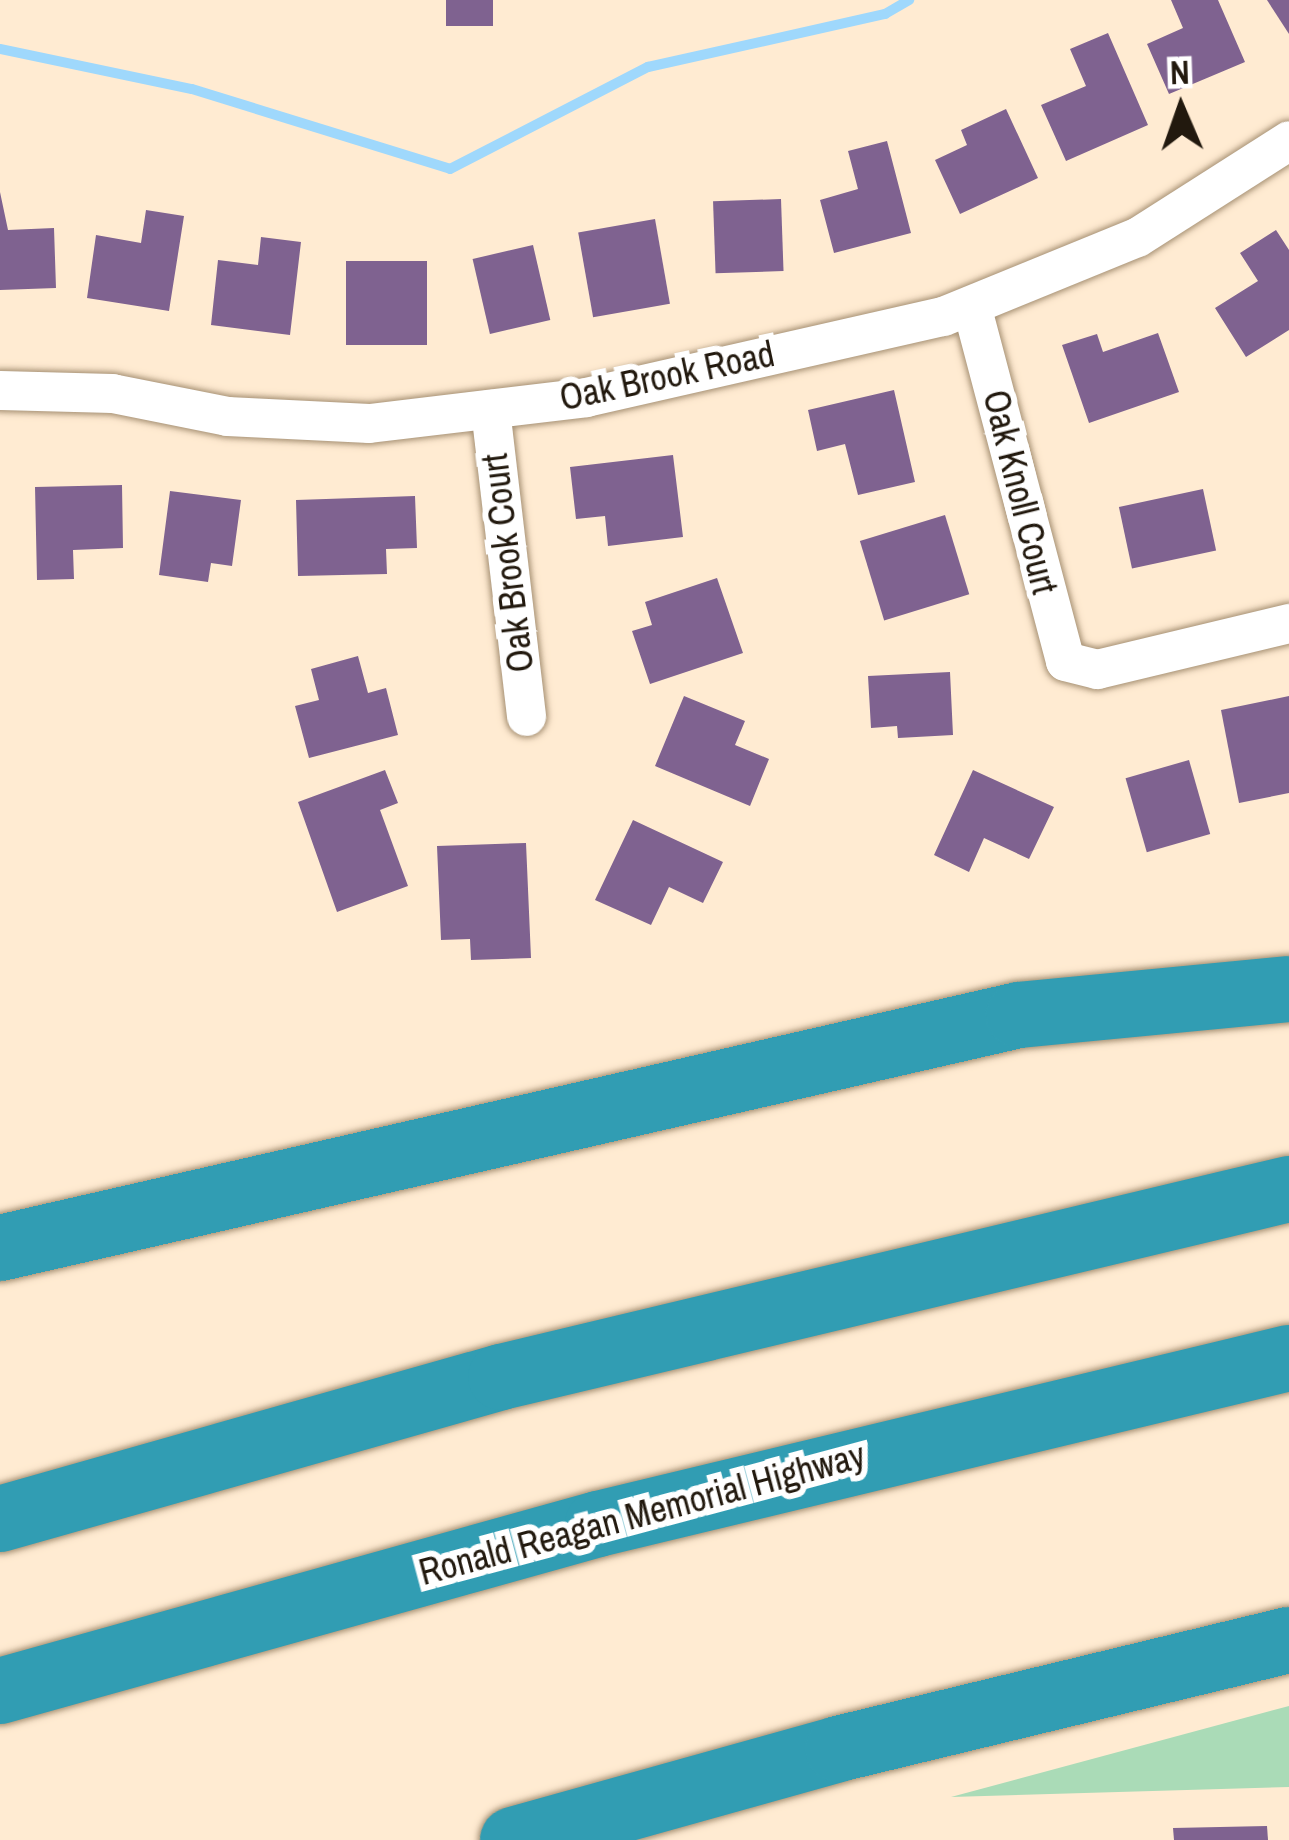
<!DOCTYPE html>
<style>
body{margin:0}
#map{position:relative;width:1289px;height:1840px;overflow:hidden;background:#ffebd2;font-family:"Archivo Narrow",sans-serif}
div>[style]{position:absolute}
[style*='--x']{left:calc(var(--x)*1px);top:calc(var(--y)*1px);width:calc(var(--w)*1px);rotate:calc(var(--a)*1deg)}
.green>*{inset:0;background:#aadbb7}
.stream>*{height:10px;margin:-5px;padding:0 5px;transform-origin:5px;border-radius:5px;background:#9fd8fc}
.building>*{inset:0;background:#7f6290;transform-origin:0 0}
.roads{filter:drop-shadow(0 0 3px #a79174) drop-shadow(0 0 3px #a79174)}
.minor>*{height:39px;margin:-19.5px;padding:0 19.5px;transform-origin:19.5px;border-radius:19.5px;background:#fff}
.motorway>*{height:66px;margin:-33px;padding:0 33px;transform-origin:33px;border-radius:33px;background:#319db3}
span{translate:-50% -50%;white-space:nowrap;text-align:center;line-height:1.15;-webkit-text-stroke:12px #fff;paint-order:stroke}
.street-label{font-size:36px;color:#22190e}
.north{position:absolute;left:1121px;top:48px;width:120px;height:120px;-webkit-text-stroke:9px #fff;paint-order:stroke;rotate:358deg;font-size:33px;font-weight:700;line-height:48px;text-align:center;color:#22190e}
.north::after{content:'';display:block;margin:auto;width:42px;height:54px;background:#22190e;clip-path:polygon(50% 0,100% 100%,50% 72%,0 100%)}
</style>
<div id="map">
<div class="green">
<i style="clip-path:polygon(1289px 1706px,1289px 1787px,951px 1797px)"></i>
</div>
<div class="stream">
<i style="--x:0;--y:49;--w:196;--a:11.8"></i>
<i style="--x:192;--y:89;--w:270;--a:17.2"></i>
<i style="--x:450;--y:169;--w:223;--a:-27.3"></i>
<i style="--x:648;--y:67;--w:243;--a:-12.6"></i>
<i style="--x:885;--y:14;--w:28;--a:-30"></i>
</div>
<div class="building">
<i style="left:446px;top:0;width:47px;height:26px"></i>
<i style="clip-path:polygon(1171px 0,1218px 0,1245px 62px,1169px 94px,1147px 44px,1183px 28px)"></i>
<i style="clip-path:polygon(1267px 0,1289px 0,1289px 34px)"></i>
<i style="clip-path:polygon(1108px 33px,1148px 125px,1066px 161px,1041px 105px,1086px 86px,1070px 49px)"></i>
<i style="clip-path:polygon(1006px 109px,1038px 178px,960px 214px,935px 160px,967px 145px,961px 130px)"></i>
<i style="clip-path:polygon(887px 141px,911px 233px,834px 253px,820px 200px,858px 189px,848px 151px)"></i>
<i style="clip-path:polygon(0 192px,8px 230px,54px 228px,56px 288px,0 290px)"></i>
<i style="left:781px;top:199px;width:72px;height:68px;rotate:88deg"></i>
<i style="clip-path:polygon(146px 210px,184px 216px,169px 311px,87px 298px,96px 235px,141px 243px)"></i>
<i style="left:655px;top:219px;width:86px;height:78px;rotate:80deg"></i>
<i style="clip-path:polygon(1276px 230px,1289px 250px,1289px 330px,1246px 357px,1215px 308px,1258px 281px,1240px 253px)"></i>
<i style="clip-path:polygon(261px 237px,301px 242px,290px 335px,211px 325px,218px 260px,258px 265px)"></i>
<i style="left:533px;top:245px;width:77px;height:62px;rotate:77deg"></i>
<i style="left:427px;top:261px;width:84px;height:81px;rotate:90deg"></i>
<i style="clip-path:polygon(1158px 333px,1179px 392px,1089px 423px,1062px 345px,1097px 334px,1103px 352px)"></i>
<i style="clip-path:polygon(894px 390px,915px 482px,858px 495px,845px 444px,817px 451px,808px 410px)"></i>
<i style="clip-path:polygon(673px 455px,683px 537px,608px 546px,605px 516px,576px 519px,570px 467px)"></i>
<i style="clip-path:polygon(122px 485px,123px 548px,73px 550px,74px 579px,37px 580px,35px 487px)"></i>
<i style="left:1203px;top:489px;width:63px;height:86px;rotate:78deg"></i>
<i style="clip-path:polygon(170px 491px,241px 500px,232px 566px,211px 563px,208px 582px,159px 575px)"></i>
<i style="clip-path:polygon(415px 496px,417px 548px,386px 549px,387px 574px,298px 576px,296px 500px)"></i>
<i style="left:945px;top:515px;width:83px;height:89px;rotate:73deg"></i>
<i style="clip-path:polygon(717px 578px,743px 653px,650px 684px,632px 631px,652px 625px,645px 602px)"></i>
<i style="clip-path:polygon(358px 656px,368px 693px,386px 688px,398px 735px,309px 758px,295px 706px,319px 700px,311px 669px)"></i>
<i style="clip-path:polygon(950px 672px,953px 735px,898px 738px,897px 726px,871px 728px,868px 676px)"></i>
<i style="clip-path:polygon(684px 696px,745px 721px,735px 745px,769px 759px,750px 806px,655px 766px)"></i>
<i style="clip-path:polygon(1289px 696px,1289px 793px,1239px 803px,1221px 710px)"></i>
<i style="left:1189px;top:760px;width:77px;height:66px;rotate:74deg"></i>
<i style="clip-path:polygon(385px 770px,398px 803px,380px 810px,408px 886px,337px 912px,298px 802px)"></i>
<i style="clip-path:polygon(973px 770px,1054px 807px,1029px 859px,984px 838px,969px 872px,934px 855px)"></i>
<i style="clip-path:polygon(633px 820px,723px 862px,703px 903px,669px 887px,651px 925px,595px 900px)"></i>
<i style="clip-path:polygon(526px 843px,531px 958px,471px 960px,470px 939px,441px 940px,437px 846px)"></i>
<i style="clip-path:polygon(1267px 1826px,1268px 1840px,1174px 1840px,1173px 1828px)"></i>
</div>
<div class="roads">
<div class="minor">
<i style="--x:971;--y:305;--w:368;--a:75.2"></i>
<i style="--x:1065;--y:661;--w:33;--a:14"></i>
<i style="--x:1097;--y:669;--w:197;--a:-13.5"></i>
<i style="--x:0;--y:390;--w:112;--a:1.5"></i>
<i style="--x:112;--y:393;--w:117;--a:11.3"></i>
<i style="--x:227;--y:416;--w:142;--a:2.8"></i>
<i style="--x:369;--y:423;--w:219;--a:-6.8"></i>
<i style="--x:586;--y:397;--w:366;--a:-12.8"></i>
<i style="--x:943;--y:316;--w:209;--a:-22.2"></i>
<i style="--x:1137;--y:237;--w:180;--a:-32.5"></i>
<i style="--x:490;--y:409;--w:309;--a:83.3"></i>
</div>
<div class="motorway">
<i style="--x:0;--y:1248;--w:1045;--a:-12.88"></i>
<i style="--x:1019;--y:1015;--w:271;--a:-5.5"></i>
<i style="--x:0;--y:1519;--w:521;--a:-15.82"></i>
<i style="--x:501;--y:1377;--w:810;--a:-13.42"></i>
<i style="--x:0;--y:1691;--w:621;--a:-15.6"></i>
<i style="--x:598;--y:1524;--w:711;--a:-13.51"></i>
<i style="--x:513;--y:1840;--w:337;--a:-15.6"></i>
<i style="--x:838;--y:1749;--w:464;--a:-13.6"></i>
</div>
</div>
<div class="street-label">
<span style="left:667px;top:376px;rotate:-12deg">Oak Brook Road</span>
<span style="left:1020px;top:492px;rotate:76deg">Oak Knoll Court</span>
<span style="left:508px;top:563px;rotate:-97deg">Oak Brook Court</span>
<span style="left:642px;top:1514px;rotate:-15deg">Ronald Reagan Memorial Highway</span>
</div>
<div class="north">N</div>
</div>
